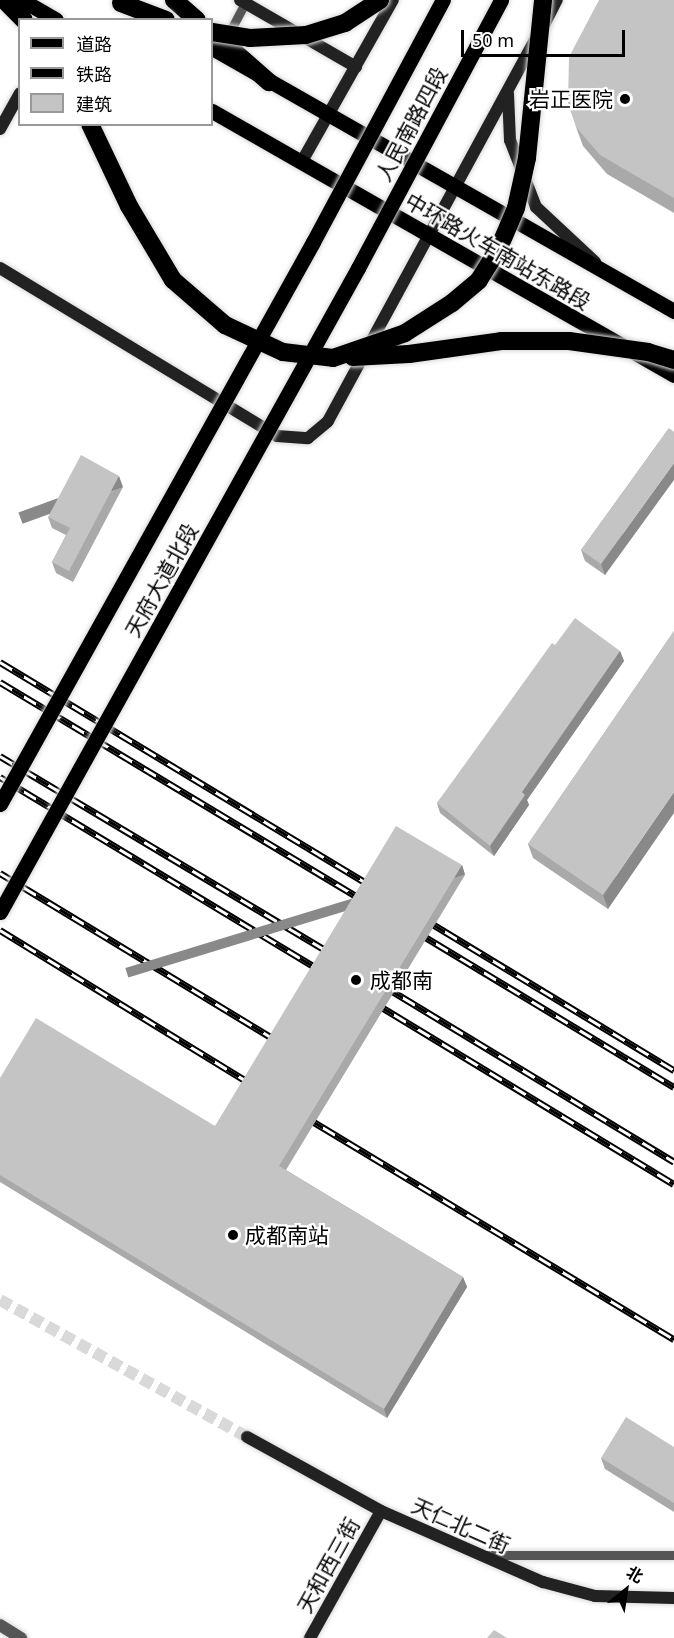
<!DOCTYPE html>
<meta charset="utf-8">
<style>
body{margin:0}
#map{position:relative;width:674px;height:1638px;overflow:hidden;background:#fff;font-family:"Noto Sans","Noto Sans SC",sans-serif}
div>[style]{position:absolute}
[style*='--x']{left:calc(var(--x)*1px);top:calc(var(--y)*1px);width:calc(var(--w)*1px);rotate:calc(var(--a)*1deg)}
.secondary-tunnel>*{height:12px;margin-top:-6px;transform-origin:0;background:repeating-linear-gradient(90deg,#d9d9d9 0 12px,transparent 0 18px)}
.roads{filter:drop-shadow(0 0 2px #dbdbdb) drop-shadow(0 0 2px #dbdbdb)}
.lane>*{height:9px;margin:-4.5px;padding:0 4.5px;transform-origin:4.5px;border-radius:4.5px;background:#555}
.street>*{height:12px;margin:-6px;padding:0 6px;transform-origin:6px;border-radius:6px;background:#555}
.secondary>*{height:12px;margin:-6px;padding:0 6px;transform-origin:6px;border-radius:6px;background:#222}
.primary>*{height:15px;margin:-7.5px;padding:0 7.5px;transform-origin:7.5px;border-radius:7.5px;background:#000}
.highway>*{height:18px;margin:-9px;padding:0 9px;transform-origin:9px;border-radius:9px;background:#000}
.rail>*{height:7px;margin-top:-3.5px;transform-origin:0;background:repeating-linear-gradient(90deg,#fff 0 14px,#000 0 28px);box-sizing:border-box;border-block:2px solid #000}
.bridges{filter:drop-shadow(0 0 2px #dbdbdb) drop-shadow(0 0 2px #dbdbdb)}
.primary-bridge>*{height:15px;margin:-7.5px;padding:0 7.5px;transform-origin:7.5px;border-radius:7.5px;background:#000}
.highway-bridge>*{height:18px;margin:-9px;padding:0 9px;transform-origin:9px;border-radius:9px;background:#000}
.wall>*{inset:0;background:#a9a9a9}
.shaded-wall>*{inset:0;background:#898989;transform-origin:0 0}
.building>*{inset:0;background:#c4c4c4}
.dots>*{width:16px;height:16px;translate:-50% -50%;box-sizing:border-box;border:3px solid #fff;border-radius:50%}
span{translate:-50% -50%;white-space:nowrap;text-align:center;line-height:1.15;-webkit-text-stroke:4.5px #fff;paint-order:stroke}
.poi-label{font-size:21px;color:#000}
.right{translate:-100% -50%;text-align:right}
.left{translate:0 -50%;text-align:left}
.street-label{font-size:21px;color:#000}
.legend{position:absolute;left:18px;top:18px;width:195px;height:108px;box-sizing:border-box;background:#fff;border:2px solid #999;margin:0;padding:8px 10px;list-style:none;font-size:18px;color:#000}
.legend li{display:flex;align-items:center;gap:12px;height:30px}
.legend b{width:30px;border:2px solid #999}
.north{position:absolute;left:596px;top:1560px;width:60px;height:60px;-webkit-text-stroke:4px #fff;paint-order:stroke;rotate:30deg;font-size:16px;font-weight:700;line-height:24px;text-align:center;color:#000}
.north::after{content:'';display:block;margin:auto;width:21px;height:27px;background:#000;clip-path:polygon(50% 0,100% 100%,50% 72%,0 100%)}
.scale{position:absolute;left:461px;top:30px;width:164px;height:27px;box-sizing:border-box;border:3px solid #000;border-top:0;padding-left:8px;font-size:18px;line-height:21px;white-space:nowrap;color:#000;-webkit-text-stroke:4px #fff;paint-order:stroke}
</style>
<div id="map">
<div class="secondary-tunnel">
<i style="--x:0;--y:1300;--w:282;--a:29"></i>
</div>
<div class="roads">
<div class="lane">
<i style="--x:228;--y:35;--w:40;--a:-62"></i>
<i style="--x:484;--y:1555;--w:190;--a:0"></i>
</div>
<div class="street">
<i style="--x:0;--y:1625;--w:25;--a:32"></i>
</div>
<div class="secondary">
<i style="--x:240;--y:0;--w:134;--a:30"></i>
<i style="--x:544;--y:25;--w:28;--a:-63"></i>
<i style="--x:508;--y:94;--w:46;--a:87.5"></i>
<i style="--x:510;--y:140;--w:72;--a:68.8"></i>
<i style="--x:536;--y:207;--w:81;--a:43"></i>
<i style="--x:0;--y:129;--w:41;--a:-60.9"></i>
<i style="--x:301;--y:163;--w:187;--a:-60.6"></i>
<i style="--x:0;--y:268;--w:324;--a:31.2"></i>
<i style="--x:277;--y:436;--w:31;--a:4"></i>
<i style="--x:308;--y:438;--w:26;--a:-40"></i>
<i style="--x:328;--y:421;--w:434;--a:-61.5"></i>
<i style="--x:247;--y:1437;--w:153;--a:28.9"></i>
<i style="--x:381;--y:1511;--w:177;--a:23.7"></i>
<i style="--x:543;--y:1582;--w:54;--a:15.1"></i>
<i style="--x:595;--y:1596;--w:79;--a:1.5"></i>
<i style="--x:310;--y:1638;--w:145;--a:-60.8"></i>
</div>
<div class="primary">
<i style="--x:22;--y:0;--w:39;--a:30"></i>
<i style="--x:212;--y:48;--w:532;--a:29.65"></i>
<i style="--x:212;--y:111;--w:532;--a:29.74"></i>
</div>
<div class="highway">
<i style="--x:4;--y:0;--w:28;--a:45"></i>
<i style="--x:174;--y:0;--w:30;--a:41"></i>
<i style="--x:212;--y:32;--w:76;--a:41.3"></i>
</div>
</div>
<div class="rail">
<i style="--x:0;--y:662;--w:441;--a:31.1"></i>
<i style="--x:0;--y:682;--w:429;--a:31"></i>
<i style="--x:0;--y:756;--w:390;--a:30.8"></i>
<i style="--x:0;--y:777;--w:381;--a:31.1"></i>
<i style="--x:0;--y:873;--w:330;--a:31.2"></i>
<i style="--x:421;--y:917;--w:296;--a:31.2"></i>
<i style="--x:412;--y:929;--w:306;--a:31.1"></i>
<i style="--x:0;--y:930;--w:303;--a:31.5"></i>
<i style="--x:379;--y:983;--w:345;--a:31.2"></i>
<i style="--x:370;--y:1000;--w:355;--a:31.2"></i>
<i style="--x:299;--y:1113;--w:438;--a:31.1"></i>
</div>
<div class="bridges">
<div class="primary-bridge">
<i style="--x:0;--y:804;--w:643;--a:-60.88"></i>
<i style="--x:313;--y:242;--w:275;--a:-61.8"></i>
<i style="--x:0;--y:912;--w:737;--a:-60.93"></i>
<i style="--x:358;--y:268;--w:304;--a:-61.9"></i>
</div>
<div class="highway-bridge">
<i style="--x:121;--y:3;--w:48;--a:20.7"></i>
<i style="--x:212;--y:32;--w:38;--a:9"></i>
<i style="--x:250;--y:38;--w:56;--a:-3.1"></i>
<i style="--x:306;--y:35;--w:41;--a:-17.1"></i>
<i style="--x:345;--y:23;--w:42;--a:-33.3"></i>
<i style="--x:90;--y:124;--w:91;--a:64.6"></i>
<i style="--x:129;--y:206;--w:86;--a:59.3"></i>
<i style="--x:173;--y:280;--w:69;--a:40.9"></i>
<i style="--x:225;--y:325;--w:64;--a:25"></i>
<i style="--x:283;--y:352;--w:50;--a:6.8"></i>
<i style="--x:333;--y:358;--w:76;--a:-19.1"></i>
<i style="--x:405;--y:333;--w:56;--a:-32.6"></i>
<i style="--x:452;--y:303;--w:35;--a:-40"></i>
<i style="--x:479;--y:280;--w:38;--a:-58"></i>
<i style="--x:499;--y:248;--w:43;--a:-67"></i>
<i style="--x:516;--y:208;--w:51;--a:-77.6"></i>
<i style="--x:527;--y:158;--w:159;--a:-84.2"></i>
<i style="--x:353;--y:357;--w:56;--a:-3.1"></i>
<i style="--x:409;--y:354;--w:93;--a:-8"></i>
<i style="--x:501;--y:341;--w:68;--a:0"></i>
<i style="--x:569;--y:341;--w:80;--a:7.9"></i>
<i style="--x:648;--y:352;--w:27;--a:17"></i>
</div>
</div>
<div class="wall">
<i style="clip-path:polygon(674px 0,674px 213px,607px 174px,583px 146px,576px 127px)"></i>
<i style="clip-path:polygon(669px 428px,605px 575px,585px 561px,581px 550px)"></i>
<i style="clip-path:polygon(123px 487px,73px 582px,56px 573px,52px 562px,66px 535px,52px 528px,48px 517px)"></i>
<i style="clip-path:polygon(674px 631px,608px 909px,533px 858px,528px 844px)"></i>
<i style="clip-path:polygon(555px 645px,620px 651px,624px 661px,527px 800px,529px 805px,494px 856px,440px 813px,437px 803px)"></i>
<i style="clip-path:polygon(462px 865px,465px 875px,286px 1170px,463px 1277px,467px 1287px,387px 1418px,0 1182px,0 1078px,215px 1126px)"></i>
<i style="clip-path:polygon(674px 1447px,674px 1512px,605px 1469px,601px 1458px)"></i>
</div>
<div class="shaded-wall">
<i style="clip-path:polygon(674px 463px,674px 480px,605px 575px,601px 564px)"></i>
<i style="left:119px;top:476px;width:12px;height:107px;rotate:70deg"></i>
<i style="clip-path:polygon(620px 651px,624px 661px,527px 800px,529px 805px,494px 856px,490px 846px,522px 792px)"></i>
<i style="clip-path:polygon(674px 792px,674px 813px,608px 909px,603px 895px)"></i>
<i style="left:462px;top:865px;width:10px;height:352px;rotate:73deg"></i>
<i style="clip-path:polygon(463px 1277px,467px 1287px,387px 1418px,384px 1409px)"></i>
</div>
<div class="building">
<i style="clip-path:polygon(599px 0,674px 0,674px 198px,600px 155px,576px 127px,568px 103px,569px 57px)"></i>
<i style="clip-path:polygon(669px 428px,674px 432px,674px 463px,601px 564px,581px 550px)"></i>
<i style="clip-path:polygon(81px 455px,119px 476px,69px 571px,52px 562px,70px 528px,48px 517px)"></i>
<i style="clip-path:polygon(575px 618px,620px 651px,522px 792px,525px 795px,490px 846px,437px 803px,552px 643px,555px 645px)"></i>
<i style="clip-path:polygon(674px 631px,674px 792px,603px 895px,528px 844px)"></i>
<i style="clip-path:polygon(396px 826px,462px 865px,279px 1166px,463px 1277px,384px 1409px,0 1175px,0 1078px,36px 1018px,215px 1126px)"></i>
<i style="clip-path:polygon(626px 1417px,674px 1447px,674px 1503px,601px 1458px)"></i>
<i style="clip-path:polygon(494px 1630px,507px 1638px,487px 1638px)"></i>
</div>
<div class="dots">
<i style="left:625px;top:99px;background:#000"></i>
<i style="left:356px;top:980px;background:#000"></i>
<i style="left:233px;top:1235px;background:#000"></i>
</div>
<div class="poi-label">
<span class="right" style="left:613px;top:99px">岩正医院</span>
<span class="left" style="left:370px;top:980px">成都南</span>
<span class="left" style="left:245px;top:1235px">成都南站</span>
</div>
<div class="street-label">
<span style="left:411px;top:124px;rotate:-62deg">人民南路四段</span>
<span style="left:498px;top:251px;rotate:30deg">中环路火车南站东路段</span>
<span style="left:161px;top:580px;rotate:-61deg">天府大道北段</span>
<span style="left:461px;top:1525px;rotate:24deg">天仁北二街</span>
<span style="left:328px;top:1565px;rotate:-61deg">天和西三街</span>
</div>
<ul class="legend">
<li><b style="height:8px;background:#000"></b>道路</li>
<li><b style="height:8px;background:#000"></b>铁路</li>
<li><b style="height:16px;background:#c4c4c4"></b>建筑</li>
</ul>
<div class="north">北</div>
<div class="scale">50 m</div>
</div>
